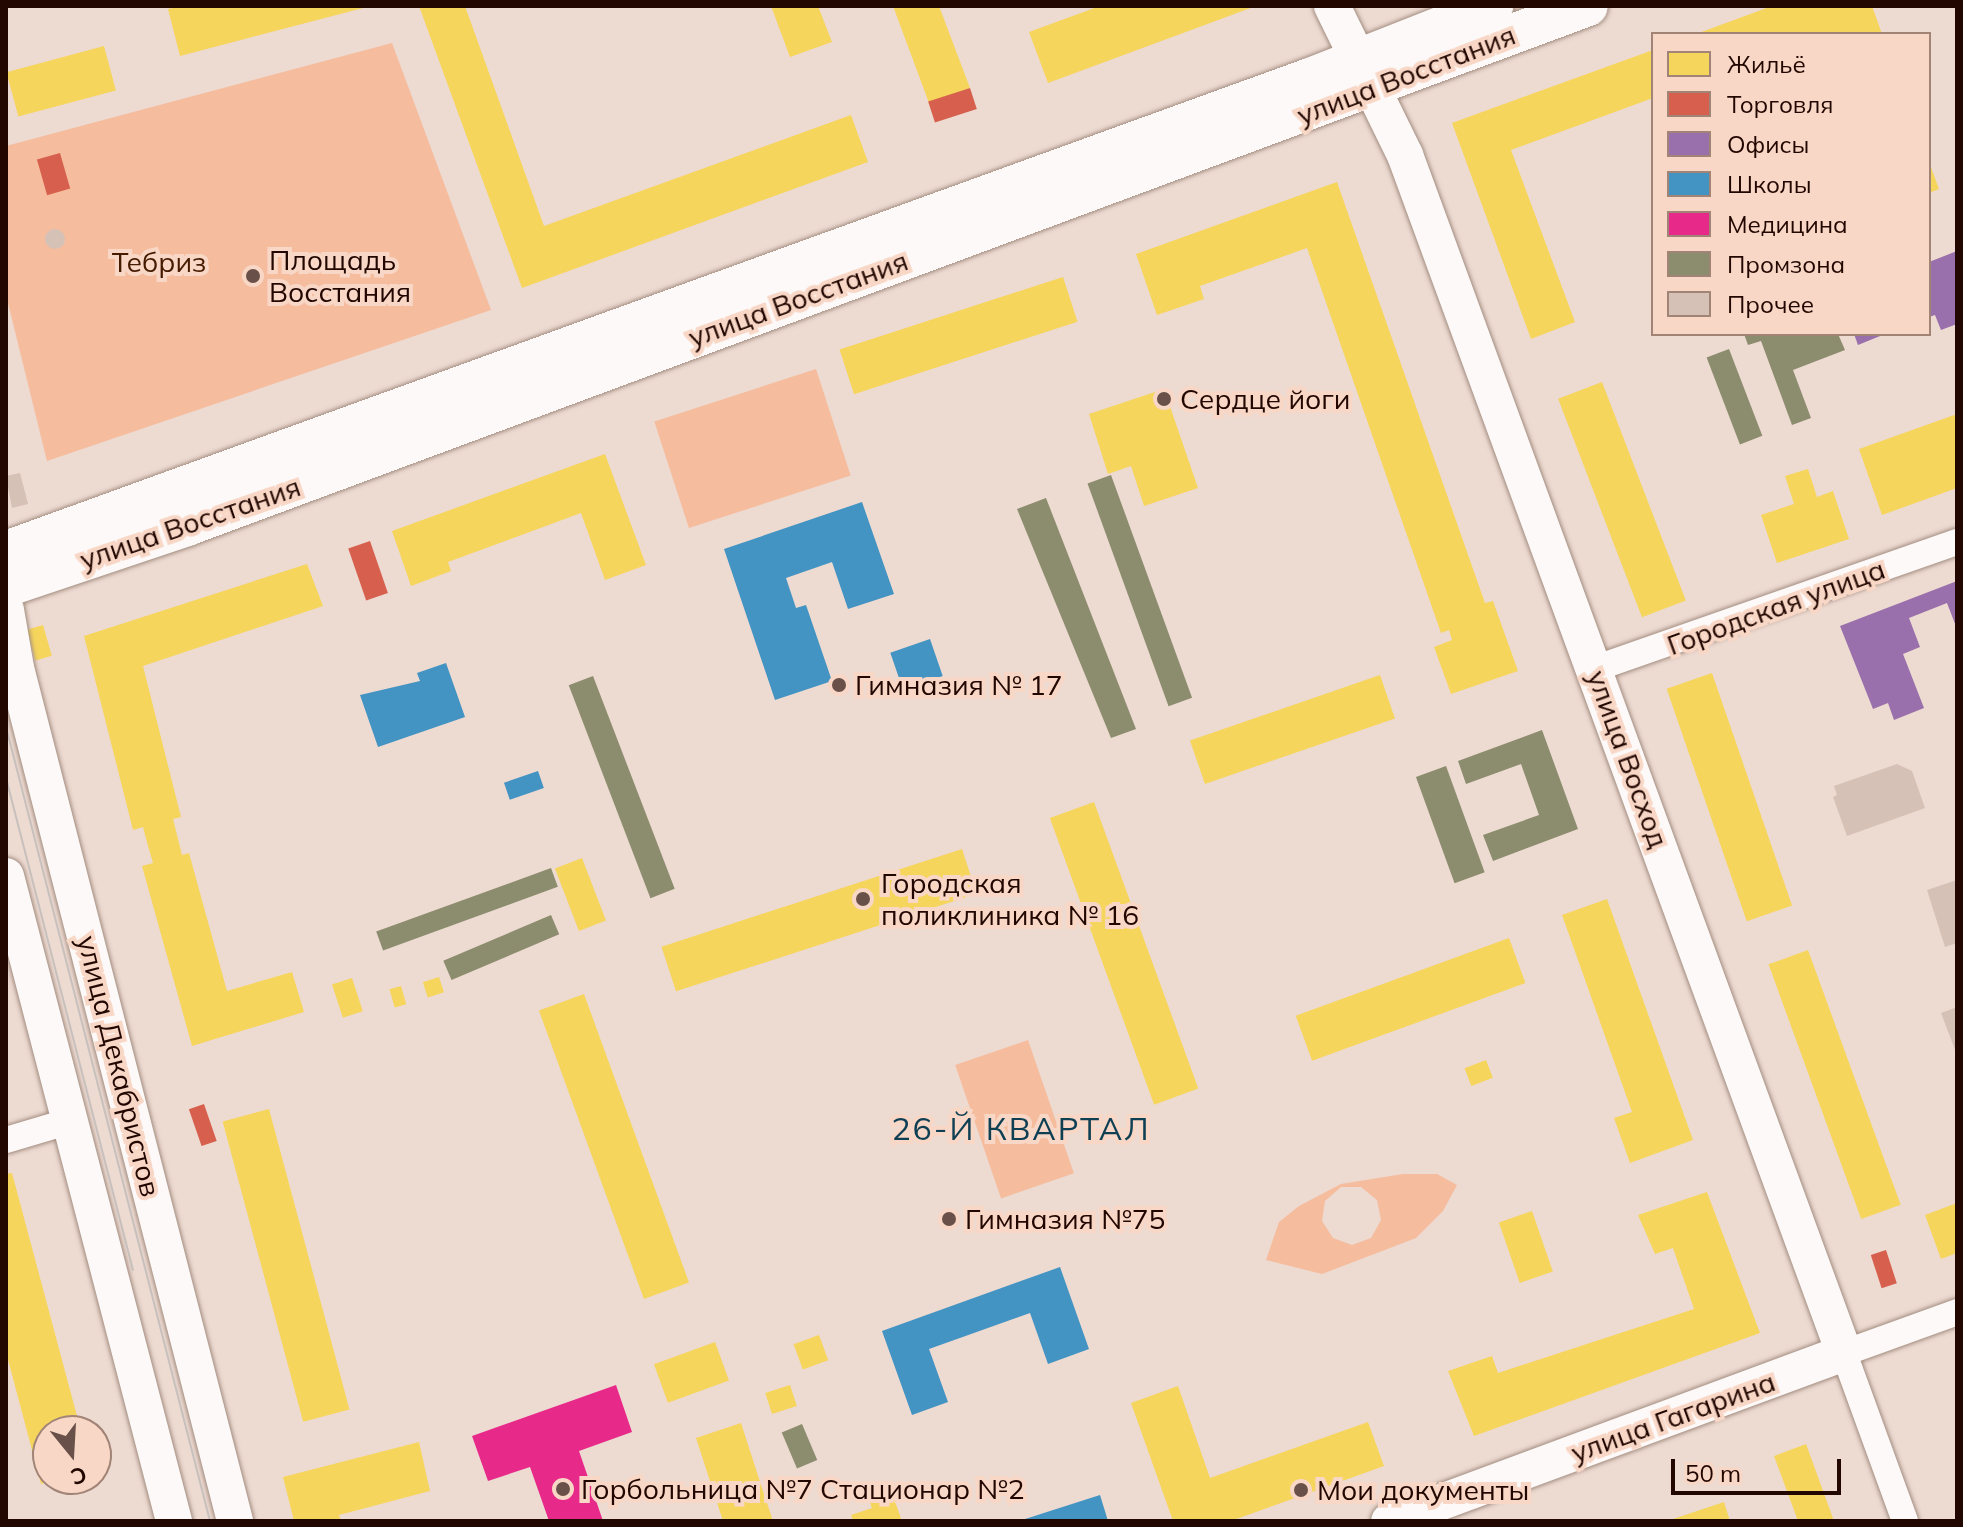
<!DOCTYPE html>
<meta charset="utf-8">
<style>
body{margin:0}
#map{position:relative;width:1963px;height:1527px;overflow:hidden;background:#eddad1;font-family:Mulish,sans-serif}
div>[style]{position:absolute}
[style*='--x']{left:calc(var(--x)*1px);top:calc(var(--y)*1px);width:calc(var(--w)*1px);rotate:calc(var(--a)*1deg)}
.green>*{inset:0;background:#f5bc9d;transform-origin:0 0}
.homes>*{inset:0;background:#f6d55c;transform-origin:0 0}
.shops>*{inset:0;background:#d6604d;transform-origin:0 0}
.offices>*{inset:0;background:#9970ab}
.schools>*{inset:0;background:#4393c3;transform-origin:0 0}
.health>*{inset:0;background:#e7298a}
.industry>*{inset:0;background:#8c8c6e;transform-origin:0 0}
.building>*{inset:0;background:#d6c1b6}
.round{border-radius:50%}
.roads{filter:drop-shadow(0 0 2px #a38d80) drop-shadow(0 0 2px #a38d80)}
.street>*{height:26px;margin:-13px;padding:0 13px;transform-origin:13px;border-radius:13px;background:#fcf9f8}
.secondary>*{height:36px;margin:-18px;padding:0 18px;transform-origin:18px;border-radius:18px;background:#fcf9f8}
.primary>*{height:40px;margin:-20px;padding:0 20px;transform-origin:20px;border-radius:20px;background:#fcf9f8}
.tram>*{height:2px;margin:-1px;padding:0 1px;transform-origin:1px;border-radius:1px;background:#c7c0bd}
.dots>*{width:22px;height:22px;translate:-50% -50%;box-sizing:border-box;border:4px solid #f8d7c6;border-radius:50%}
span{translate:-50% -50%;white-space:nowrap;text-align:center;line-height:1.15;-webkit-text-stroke:8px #f8d7c6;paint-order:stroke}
.street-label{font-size:28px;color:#220700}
.poi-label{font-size:28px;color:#220700}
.left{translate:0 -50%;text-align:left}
.park-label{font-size:28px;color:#461c01}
.quarter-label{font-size:32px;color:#0f3f53;letter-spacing:2px}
.frame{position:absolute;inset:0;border:8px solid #220700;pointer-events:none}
.legend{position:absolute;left:1651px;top:32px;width:280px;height:304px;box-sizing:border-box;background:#f8d7c6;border:2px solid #a28477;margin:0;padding:10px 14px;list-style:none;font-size:24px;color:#220700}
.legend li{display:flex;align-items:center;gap:16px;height:40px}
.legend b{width:40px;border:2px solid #a28477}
.north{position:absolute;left:32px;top:1415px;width:80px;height:80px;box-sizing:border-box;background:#f8d7c6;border:2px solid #a28477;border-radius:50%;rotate:162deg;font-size:22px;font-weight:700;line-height:32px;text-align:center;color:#220700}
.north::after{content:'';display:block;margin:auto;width:28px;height:36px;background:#695149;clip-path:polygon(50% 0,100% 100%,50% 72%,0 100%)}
.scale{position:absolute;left:1671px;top:1459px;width:170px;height:36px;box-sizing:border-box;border:4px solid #220700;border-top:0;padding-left:10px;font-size:24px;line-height:28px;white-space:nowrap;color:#220700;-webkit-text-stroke:6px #f8d7c6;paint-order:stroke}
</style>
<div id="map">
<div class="green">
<i style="clip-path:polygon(392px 43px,491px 310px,47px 461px,6px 295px,6px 146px)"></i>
<i style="left:816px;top:369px;width:112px;height:170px;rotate:72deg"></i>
<i style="left:1028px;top:1040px;width:141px;height:77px;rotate:71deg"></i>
<i style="clip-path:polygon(evenodd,1403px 1174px,1437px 1174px,1457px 1185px,1443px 1211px,1416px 1238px,1322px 1274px,1266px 1260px,1279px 1222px,1299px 1206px,1341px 1184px,1403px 1174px,1341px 1187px,1361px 1187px,1377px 1200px,1381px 1220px,1371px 1238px,1352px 1245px,1333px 1238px,1322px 1221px,1325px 1201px,1341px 1187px)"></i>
</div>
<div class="homes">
<i style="clip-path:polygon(181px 6px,367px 6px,367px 7px,180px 56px,168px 9px)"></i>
<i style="clip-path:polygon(419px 6px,465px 6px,544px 226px,851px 115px,868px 162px,522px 288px)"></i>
<i style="clip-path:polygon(771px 6px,818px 6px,832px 42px,790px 57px)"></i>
<i style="clip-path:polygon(893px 6px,939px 6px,970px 88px,929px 103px)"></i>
<i style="clip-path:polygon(1100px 6px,1256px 6px,1048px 83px,1029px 32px)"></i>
<i style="clip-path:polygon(1772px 6px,1872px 6px,1882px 34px,1696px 34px)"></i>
<i style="left:104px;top:46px;width:46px;height:101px;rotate:75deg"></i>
<i style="clip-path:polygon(1653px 50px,1653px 98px,1511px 150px,1575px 322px,1531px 339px,1452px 123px)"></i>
<i style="clip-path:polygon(1929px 162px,1939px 189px,1929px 193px)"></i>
<i style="clip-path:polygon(1337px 182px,1485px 603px,1493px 601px,1518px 671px,1451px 694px,1434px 647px,1452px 640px,1449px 630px,1441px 633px,1307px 248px,1200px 286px,1204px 299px,1157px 315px,1136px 254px)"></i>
<i style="left:1063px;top:277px;width:47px;height:235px;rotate:72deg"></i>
<i style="left:1602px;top:382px;width:234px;height:47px;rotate:69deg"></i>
<i style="clip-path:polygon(1164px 389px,1198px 488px,1144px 506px,1131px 466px,1108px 474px,1089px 414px)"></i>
<i style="clip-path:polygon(1957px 414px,1957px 488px,1882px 515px,1859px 449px)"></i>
<i style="clip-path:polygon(605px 454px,646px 565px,605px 580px,581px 513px,448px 562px,451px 571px,411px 586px,392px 531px)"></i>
<i style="clip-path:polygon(1808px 469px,1817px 497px,1833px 491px,1849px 539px,1777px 563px,1761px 515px,1794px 504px,1785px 476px)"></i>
<i style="clip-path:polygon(307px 564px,323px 606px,143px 666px,181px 817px,173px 819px,182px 855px,189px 853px,227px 991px,292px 972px,304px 1012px,192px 1046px,142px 866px,153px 863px,148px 846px,143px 827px,133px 830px,84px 636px)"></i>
<i style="left:43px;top:625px;width:32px;height:17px;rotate:74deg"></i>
<i style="left:1712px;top:673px;width:246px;height:48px;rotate:71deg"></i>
<i style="left:1380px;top:675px;width:46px;height:201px;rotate:71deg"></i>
<i style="left:1094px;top:802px;width:305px;height:47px;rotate:70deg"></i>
<i style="left:962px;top:849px;width:47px;height:316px;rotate:72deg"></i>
<i style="left:582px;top:858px;width:67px;height:29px;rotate:69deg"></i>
<i style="clip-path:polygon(1607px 899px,1693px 1140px,1630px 1163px,1614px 1118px,1632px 1112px,1562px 915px)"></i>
<i style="left:1509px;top:938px;width:48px;height:227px;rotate:70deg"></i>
<i style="left:1808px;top:950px;width:271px;height:42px;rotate:70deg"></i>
<i style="left:439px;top:977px;width:16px;height:17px;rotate:72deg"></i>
<i style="left:352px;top:978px;width:35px;height:21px;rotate:72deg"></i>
<i style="left:401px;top:986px;width:19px;height:12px;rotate:74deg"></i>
<i style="left:584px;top:994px;width:307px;height:48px;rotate:70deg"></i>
<i style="left:1486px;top:1060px;width:19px;height:23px;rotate:69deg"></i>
<i style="left:269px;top:1109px;width:311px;height:48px;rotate:75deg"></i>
<i style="clip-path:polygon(12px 1173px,81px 1431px,48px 1431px,48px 1479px,54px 1480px,41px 1484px,6px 1352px,6px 1174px)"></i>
<i style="clip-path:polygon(1707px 1192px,1760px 1333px,1474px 1436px,1448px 1371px,1492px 1356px,1498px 1373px,1694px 1309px,1673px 1248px,1655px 1254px,1638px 1215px)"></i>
<i style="clip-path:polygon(1957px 1203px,1957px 1253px,1941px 1259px,1925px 1215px)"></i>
<i style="left:1532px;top:1211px;width:64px;height:35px;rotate:71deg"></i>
<i style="left:819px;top:1335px;width:27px;height:27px;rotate:70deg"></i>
<i style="left:715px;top:1342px;width:41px;height:65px;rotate:70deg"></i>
<i style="left:790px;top:1385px;width:22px;height:26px;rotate:72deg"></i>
<i style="clip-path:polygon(1178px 1386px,1210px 1478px,1368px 1422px,1384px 1466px,1231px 1521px,1173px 1521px,1131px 1403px)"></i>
<i style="clip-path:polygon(741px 1423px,763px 1491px,773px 1521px,723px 1521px,696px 1438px)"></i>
<i style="clip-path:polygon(419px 1442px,430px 1491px,339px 1515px,341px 1521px,294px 1521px,283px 1477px)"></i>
<i style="clip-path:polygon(1806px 1444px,1834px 1521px,1798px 1521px,1774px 1456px)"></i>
<i style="clip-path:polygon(888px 1482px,902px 1521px,853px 1521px,851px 1515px,872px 1508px,865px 1490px)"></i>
<i style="clip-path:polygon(1724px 1502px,1730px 1521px,1670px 1521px,1670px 1520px)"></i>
</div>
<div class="shops">
<i style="left:970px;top:88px;width:22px;height:44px;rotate:72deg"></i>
<i style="left:60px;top:153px;width:37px;height:24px;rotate:74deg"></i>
<i style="left:370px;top:541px;width:55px;height:23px;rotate:71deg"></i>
<i style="left:204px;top:1104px;width:39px;height:16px;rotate:71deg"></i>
<i style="left:1886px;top:1250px;width:35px;height:16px;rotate:72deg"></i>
</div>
<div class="offices">
<i style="clip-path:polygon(1957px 251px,1957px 324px,1941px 330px,1935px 315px,1929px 317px,1929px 262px)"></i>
<i style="clip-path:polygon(1854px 334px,1885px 334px,1858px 345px)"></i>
<i style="clip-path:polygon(1957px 581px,1957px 629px,1947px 603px,1909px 618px,1920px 647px,1903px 654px,1924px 708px,1894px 720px,1888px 703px,1873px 709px,1840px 626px)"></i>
</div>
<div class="schools">
<i style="clip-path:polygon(862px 502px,894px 594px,848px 609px,832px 562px,786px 578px,796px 608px,806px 605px,832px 681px,775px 700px,724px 549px)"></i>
<i style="left:930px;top:639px;width:39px;height:42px;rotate:71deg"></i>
<i style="clip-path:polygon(446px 663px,465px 717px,378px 747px,360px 695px,420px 681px,417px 673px)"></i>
<i style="left:538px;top:771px;width:18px;height:36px;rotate:71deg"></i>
<i style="clip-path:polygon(1060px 1267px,1089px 1349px,1048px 1364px,1030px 1313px,929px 1349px,948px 1402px,912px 1415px,882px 1331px)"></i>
<i style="clip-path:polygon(1100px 1495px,1108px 1521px,1022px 1521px,1022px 1520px)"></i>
</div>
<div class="health">
<i style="clip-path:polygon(616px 1385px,632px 1432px,579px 1451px,603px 1521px,549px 1521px,530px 1467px,488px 1481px,472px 1436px)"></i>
</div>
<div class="industry">
<i style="clip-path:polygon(1744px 334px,1838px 334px,1845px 350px,1793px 370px,1811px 418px,1792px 425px,1761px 341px,1748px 345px)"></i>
<i style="left:1729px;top:349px;width:93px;height:24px;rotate:69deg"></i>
<i style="left:1111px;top:475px;width:237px;height:25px;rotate:70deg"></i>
<i style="clip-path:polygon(1046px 498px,1136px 729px,1111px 738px,1017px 509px)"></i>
<i style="left:593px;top:676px;width:228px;height:26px;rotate:69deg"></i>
<i style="clip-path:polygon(1542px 730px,1578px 829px,1493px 861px,1483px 835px,1539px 815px,1521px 764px,1466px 784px,1458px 761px)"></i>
<i style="left:1446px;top:766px;width:113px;height:32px;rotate:70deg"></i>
<i style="left:551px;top:868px;width:20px;height:186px;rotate:70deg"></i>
<i style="left:551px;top:915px;width:21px;height:117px;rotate:67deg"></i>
<i style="left:802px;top:1424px;width:39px;height:22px;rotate:67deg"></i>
</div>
<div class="building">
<i class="round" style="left:45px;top:229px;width:20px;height:20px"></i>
<i style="clip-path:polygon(20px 473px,28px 504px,12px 508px,6px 476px)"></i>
<i style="clip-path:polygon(1897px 764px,1912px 771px,1925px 808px,1847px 836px,1833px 797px,1837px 795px,1834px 786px)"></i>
<i style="clip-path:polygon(1957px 880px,1957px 943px,1945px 947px,1927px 890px)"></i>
<i style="clip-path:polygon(1957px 1007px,1957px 1055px,1941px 1013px)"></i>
</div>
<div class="roads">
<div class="street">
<i style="--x:1594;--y:669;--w:385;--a:-19.3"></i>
<i style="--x:6;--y:1140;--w:67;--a:-16.5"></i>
<i style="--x:1905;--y:1521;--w:179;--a:-110"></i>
<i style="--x:1844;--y:1353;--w:120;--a:-19.9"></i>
</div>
<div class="secondary">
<i style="--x:1332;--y:6;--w:166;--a:63.9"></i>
<i style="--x:1405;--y:155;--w:1276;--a:69.87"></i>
<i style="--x:1844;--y:1353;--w:485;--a:159.7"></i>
<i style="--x:6;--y:610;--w:59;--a:80.2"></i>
<i style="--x:16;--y:668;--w:881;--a:75.6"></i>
<i style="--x:6;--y:876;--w:667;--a:75.4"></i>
</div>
<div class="primary">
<i style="--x:6;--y:551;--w:1387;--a:-19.94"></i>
<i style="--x:1310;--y:78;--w:197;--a:-21.5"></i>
<i style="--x:6;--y:587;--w:191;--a:-18.6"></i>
<i style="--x:187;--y:526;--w:1494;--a:-20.36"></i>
</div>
</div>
<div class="tram">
<i style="--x:6;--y:727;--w:820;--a:75.59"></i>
<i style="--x:6;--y:778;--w:508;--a:75.53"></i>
</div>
<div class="dots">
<i style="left:253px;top:276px;background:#695149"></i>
<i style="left:1164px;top:399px;background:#695149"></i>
<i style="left:839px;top:685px;background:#695149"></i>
<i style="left:863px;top:899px;background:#695149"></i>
<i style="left:949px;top:1219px;background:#695149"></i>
<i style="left:563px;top:1489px;background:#695149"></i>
<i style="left:1301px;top:1490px;background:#695149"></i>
</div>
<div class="street-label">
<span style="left:1406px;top:75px;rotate:-21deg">улица Восстания</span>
<span style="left:798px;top:299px;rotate:-20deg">улица Восстания</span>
<span style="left:190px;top:523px;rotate:-19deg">улица Восстания</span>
<span style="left:1776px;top:607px;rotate:-20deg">Городская улица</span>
<span style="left:1628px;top:759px;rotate:70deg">улица Восход</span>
<span style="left:119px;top:1066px;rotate:76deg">улица Декабристов</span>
<span style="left:1673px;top:1417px;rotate:-20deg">улица Гагарина</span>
</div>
<div class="poi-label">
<span class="left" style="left:269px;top:276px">Площадь<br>Восстания</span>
<span class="left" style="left:1180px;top:399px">Сердце йоги</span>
<span class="left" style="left:855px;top:685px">Гимназия № 17</span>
<span class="left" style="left:881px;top:899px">Городская<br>поликлиника № 16</span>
<span class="left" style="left:965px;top:1219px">Гимназия №75</span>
<span class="left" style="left:581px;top:1489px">Горбольница №7 Стационар №2</span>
<span class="left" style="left:1317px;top:1490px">Мои документы</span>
</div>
<div class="park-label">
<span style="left:159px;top:262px">Тебриз</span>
</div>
<div class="quarter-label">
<span style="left:1021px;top:1128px">26-Й КВАРТАЛ</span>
</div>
<div class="frame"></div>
<ul class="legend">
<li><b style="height:22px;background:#f6d55c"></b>Жильё</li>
<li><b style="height:22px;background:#d6604d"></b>Торговля</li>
<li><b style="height:22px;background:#9970ab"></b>Офисы</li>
<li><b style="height:22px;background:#4393c3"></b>Школы</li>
<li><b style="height:22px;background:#e7298a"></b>Медицина</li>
<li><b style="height:22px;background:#8c8c6e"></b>Промзона</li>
<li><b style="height:22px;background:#d6c1b6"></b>Прочее</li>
</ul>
<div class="north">С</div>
<div class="scale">50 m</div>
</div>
